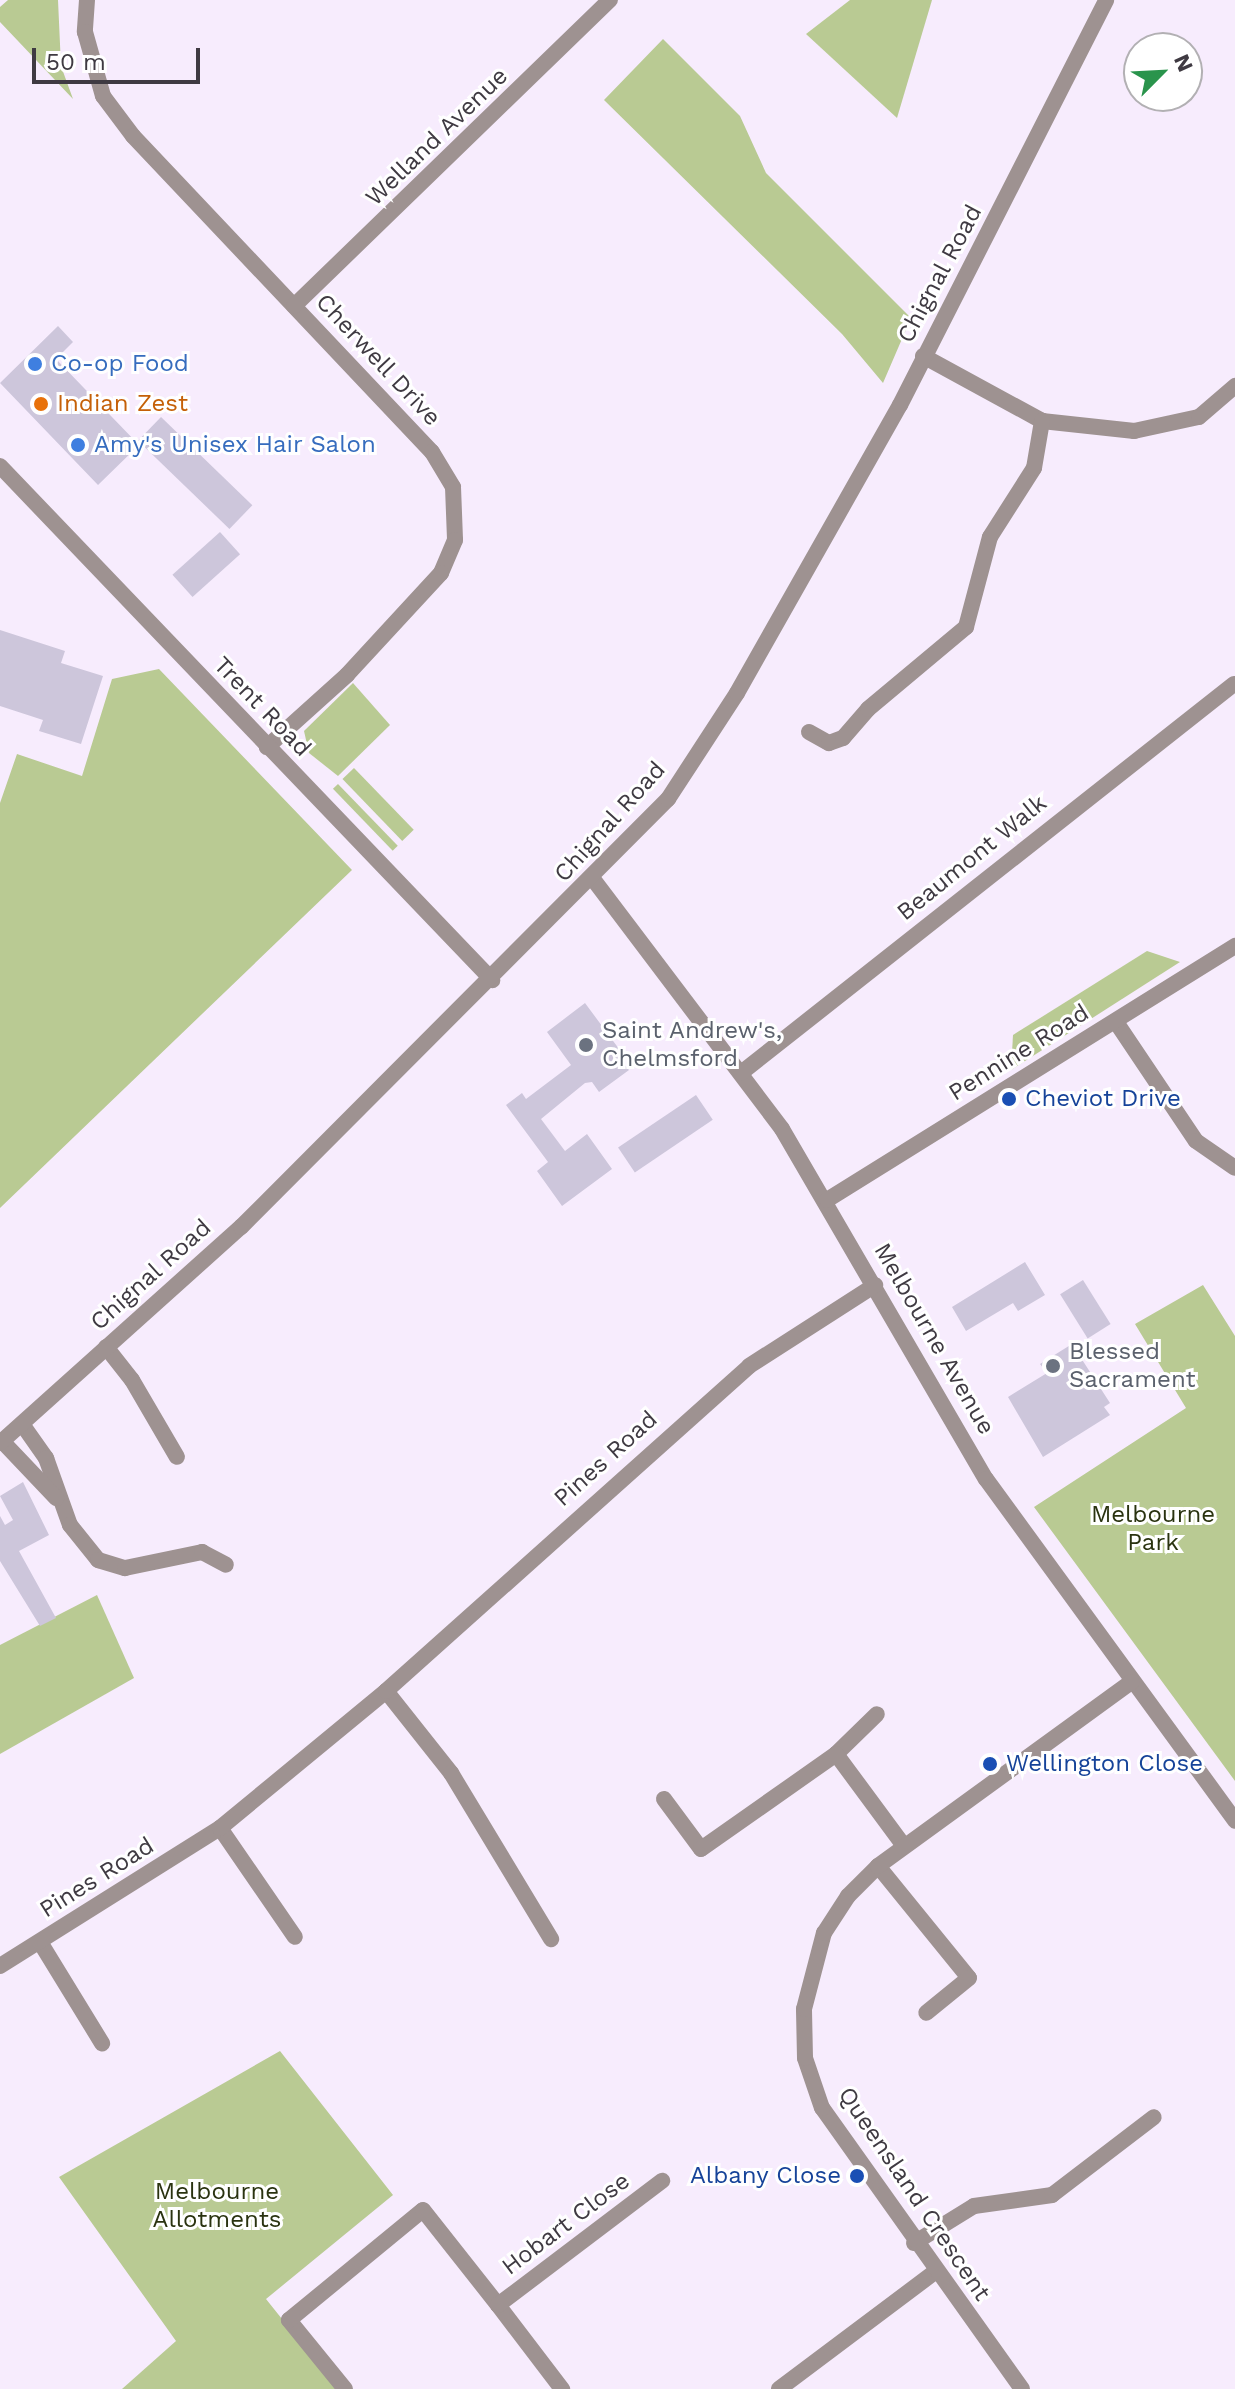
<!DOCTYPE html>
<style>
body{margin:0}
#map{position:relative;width:1235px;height:2389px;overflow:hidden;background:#f7ecfd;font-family:"Work Sans",sans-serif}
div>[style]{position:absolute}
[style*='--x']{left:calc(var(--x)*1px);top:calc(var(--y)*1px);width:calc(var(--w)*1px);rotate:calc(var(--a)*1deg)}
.green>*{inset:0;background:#b9ca93;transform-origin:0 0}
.building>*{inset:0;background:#cdc6db;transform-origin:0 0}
.minor>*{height:16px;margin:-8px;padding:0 8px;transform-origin:8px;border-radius:8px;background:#9e9291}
.tertiary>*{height:16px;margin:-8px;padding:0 8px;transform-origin:8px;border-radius:8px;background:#9e9291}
.dots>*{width:22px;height:22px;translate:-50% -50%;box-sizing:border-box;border:4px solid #fff;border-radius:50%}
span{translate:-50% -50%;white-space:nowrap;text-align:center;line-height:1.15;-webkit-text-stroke:6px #fff;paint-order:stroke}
.street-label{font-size:24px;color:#3f3a42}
.shop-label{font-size:24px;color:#366cbe}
.left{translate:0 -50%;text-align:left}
.food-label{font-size:24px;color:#c56008}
.worship-label{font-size:24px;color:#5b616d}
.transit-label{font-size:24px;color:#164399}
.right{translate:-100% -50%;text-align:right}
.park-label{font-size:24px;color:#2a3310}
.north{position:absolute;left:1123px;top:32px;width:80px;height:80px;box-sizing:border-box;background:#fff;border:2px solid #b2b0b3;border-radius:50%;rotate:66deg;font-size:22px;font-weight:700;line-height:32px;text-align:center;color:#3f3a42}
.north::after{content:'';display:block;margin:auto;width:28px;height:36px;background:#2a944c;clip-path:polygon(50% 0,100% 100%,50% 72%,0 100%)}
.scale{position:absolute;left:32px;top:48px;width:168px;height:36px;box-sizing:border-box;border:4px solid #3f3a42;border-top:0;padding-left:10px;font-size:24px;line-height:28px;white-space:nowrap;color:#3f3a42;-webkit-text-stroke:6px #fff;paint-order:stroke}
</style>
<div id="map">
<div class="green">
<i style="clip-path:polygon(8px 0,58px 0,61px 66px,73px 99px,0 22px,0 7px)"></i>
<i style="clip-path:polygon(850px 0,932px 0,897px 118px,806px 34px)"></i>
<i style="clip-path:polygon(663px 39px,740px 116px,766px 173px,911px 318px,883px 383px,842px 334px,604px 100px)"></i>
<i style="clip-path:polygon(159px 669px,352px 870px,0 1208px,0 803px,17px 754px,82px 776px,112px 679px)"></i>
<i style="clip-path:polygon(353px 683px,390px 725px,338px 776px,309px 753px,304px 731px)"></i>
<i style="left:354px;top:768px;width:86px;height:16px;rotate:46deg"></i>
<i style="left:338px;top:784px;width:86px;height:7px;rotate:46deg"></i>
<i style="clip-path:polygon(1147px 951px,1180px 962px,1011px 1070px,1013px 1035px)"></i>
<i style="clip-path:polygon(1203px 1285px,1235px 1336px,1235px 1781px,1034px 1507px,1186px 1408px,1135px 1324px)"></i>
<i style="clip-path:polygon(97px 1595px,134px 1678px,0 1754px,0 1645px)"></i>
<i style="clip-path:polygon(280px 2051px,393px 2195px,266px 2299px,338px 2389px,122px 2389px,176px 2341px,59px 2177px)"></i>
</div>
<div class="building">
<i style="clip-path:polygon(58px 326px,73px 342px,56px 359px,139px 445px,98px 485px,0 383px)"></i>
<i style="left:161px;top:417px;width:127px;height:33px;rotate:44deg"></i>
<i style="left:220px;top:532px;width:30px;height:64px;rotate:48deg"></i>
<i style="clip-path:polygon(0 630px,65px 651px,61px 663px,103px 676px,81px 744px,39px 731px,43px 720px,0 706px)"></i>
<i style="clip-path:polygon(585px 1003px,625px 1057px,621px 1061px,629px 1070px,599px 1092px,592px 1082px,585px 1083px,541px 1119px,565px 1151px,587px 1134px,612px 1169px,562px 1206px,537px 1171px,548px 1162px,506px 1105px,522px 1093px,526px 1099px,571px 1065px,547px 1032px)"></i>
<i style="left:696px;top:1095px;width:30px;height:94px;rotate:56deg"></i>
<i style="clip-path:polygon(1025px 1262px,1045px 1295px,1018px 1311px,1013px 1303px,966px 1331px,952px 1307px)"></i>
<i style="left:1083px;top:1280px;width:52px;height:27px;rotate:58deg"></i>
<i style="clip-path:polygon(1072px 1344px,1110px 1403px,1104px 1407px,1110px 1415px,1043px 1457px,1008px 1397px,1047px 1373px,1040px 1364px)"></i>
<i style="clip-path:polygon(23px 1482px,49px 1535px,19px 1551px,56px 1618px,40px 1626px,0 1561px,0 1516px,5px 1525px,13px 1520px,0 1496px)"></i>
</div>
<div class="minor">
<i style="--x:87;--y:0;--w:32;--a:94"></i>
<i style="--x:85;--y:32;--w:66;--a:74.3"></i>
<i style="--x:103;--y:96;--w:50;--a:53.1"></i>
<i style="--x:133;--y:136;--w:435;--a:46.6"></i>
<i style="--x:432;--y:452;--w:41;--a:59"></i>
<i style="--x:453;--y:487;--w:53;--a:87.8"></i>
<i style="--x:455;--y:540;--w:36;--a:113"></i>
<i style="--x:441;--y:573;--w:139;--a:132.7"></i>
<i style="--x:347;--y:675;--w:108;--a:138"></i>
<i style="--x:294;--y:306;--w:440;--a:-44.1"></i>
<i style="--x:923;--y:356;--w:136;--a:28.6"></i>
<i style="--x:1042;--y:421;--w:93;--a:6.2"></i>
<i style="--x:1134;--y:431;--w:66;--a:-12.2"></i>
<i style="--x:1199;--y:417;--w:48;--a:-40.7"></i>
<i style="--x:0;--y:466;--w:712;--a:46.25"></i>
<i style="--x:809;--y:732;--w:23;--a:29"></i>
<i style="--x:829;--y:743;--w:15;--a:-20"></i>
<i style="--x:843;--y:738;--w:38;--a:-49"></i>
<i style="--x:868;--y:709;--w:128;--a:-39.9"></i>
<i style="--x:966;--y:627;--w:93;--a:-75.1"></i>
<i style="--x:990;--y:537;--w:82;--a:-57.5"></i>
<i style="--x:1034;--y:468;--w:48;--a:-80.3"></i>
<i style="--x:593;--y:879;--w:313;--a:52.9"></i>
<i style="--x:782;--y:1129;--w:405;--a:59.8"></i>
<i style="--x:986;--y:1479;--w:423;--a:53.9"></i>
<i style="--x:1116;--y:1022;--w:143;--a:56.1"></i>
<i style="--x:1196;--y:1141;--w:47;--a:34.7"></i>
<i style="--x:741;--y:1073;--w:628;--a:-38.28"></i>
<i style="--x:827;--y:1200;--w:481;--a:-31.9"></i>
<i style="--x:106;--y:1347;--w:42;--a:51.8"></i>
<i style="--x:132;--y:1380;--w:89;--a:59.7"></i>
<i style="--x:22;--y:1424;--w:42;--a:54.8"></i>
<i style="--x:46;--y:1458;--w:71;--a:70.3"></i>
<i style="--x:70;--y:1525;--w:45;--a:51.3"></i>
<i style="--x:98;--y:1560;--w:28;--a:17"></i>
<i style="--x:125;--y:1568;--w:79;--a:-11.7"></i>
<i style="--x:202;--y:1552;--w:27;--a:28"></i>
<i style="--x:2;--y:1441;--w:79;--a:46.5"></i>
<i style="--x:386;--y:1691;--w:105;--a:51.6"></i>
<i style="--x:451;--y:1773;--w:194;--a:58.9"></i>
<i style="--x:836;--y:1754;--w:57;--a:-44.3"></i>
<i style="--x:664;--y:1799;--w:62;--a:53.5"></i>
<i style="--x:701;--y:1849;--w:165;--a:-35.1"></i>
<i style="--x:836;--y:1754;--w:114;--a:53.5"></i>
<i style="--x:220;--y:1828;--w:132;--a:55.5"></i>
<i style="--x:878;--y:1866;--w:144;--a:50.9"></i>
<i style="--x:969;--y:1978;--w:55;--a:140.9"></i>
<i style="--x:40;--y:1942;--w:119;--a:58.5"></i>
<i style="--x:0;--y:1966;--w:260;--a:-32.1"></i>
<i style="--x:220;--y:1828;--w:215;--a:-39.5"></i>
<i style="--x:386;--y:1691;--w:487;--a:-41.8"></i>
<i style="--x:749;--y:1366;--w:150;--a:-32.7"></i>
<i style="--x:914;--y:2243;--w:70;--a:-31.7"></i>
<i style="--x:974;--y:2206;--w:79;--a:-8"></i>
<i style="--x:1052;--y:2195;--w:128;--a:-37.4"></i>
<i style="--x:498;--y:2305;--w:106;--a:52.7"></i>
<i style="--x:345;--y:2389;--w:89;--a:-129.1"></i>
<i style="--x:289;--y:2320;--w:173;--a:-39.4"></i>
<i style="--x:423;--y:2210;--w:121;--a:51.7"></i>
<i style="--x:498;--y:2305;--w:206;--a:-37.1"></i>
<i style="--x:779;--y:2389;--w:195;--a:-36.9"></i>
<i style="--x:1022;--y:2389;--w:345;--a:-125.4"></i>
<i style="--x:822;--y:2108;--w:53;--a:-108.8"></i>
<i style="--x:805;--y:2058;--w:49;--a:-91.2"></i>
<i style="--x:804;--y:2009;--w:79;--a:-75.3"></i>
<i style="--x:824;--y:1933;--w:44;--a:-57"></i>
<i style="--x:848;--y:1896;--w:42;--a:-45"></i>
<i style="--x:878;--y:1866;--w:313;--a:-36"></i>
</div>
<div class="tertiary">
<i style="--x:0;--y:1443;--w:324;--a:-41.9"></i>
<i style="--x:241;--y:1227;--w:605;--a:-45.07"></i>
<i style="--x:668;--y:799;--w:126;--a:-56.9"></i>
<i style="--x:737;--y:693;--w:331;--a:-60.5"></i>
<i style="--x:900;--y:405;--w:454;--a:-63"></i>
</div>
<div class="dots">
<i style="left:35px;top:364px;background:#3f7fe0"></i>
<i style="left:41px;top:404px;background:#e8710a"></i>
<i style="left:78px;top:445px;background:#3f7fe0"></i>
<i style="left:586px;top:1045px;background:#6b7280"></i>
<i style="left:1009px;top:1099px;background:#1a4fb4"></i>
<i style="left:1053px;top:1366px;background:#6b7280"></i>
<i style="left:990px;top:1764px;background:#1a4fb4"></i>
<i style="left:857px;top:2176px;background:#1a4fb4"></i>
</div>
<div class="street-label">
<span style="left:437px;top:137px;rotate:-44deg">Welland Avenue</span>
<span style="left:940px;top:274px;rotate:-62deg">Chignal Road</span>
<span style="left:378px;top:360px;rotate:47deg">Cherwell Drive</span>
<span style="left:262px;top:707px;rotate:46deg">Trent Road</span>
<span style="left:610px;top:822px;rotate:-48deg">Chignal Road</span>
<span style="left:972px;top:858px;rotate:-39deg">Beaumont Walk</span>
<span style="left:1019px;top:1053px;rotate:-32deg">Pennine Road</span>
<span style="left:151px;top:1275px;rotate:-42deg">Chignal Road</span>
<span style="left:934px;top:1339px;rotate:60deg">Melbourne Avenue</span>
<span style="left:606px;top:1459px;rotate:-42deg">Pines Road</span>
<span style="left:97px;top:1878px;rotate:-32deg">Pines Road</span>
<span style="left:914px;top:2194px;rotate:56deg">Queensland Crescent</span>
<span style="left:566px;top:2224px;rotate:-37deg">Hobart Close</span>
</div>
<div class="shop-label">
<span class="left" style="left:51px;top:364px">Co-op Food</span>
<span class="left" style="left:94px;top:445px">Amy's Unisex Hair Salon</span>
</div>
<div class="food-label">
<span class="left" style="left:57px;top:404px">Indian Zest</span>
</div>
<div class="worship-label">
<span class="left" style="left:602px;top:1045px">Saint Andrew's,<br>Chelmsford</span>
<span class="left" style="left:1069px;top:1366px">Blessed<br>Sacrament</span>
</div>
<div class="transit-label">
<span class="left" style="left:1025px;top:1099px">Cheviot Drive</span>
<span class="left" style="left:1006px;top:1764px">Wellington Close</span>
<span class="right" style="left:841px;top:2176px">Albany Close</span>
</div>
<div class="park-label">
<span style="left:1153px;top:1529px">Melbourne<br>Park</span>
<span style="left:217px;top:2206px">Melbourne<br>Allotments</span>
</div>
<div class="north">N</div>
<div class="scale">50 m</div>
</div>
